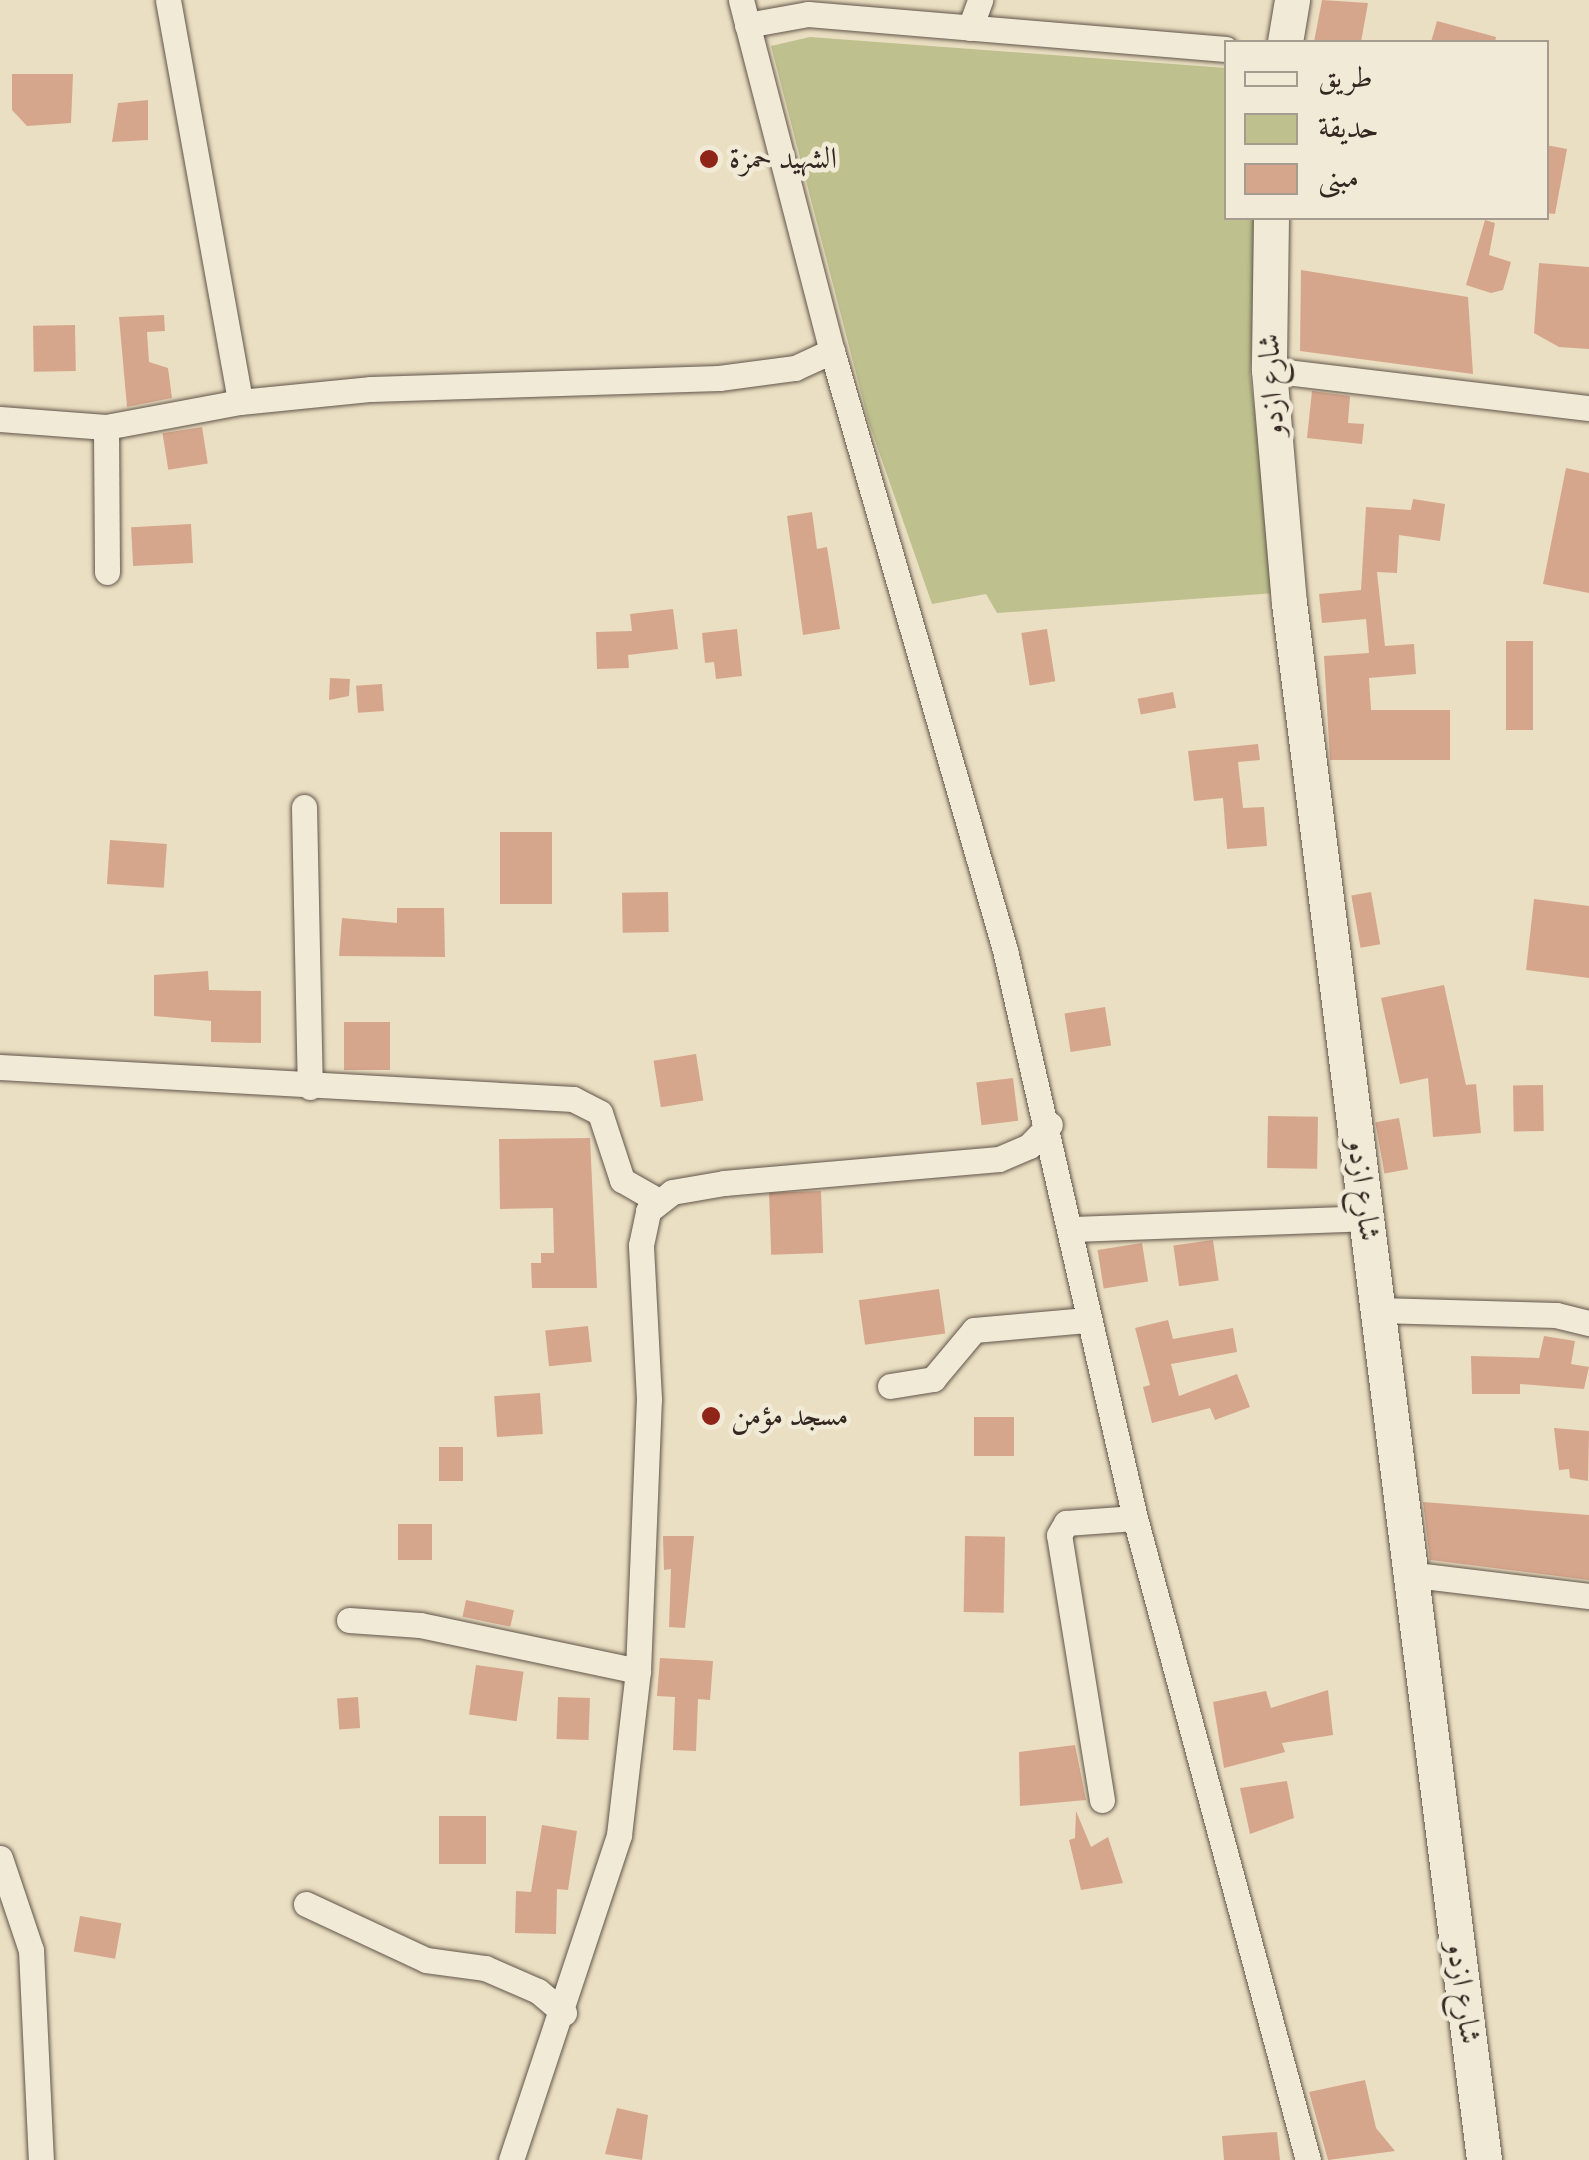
<!DOCTYPE html>
<meta charset="utf-8">
<style>
body{margin:0}
#map{position:relative;width:1589px;height:2160px;overflow:hidden;background:#eadfc2;font-family:"IM FELL French Canon",Amiri,serif}
div>[style]{position:absolute}
[style*='--x']{left:calc(var(--x)*1px);top:calc(var(--y)*1px);width:calc(var(--w)*1px);rotate:calc(var(--a)*1deg)}
.green>*{inset:0;background:#bec08e}
.building>*{inset:0;background:#d6a68c;transform-origin:0 0}
.roads{filter:drop-shadow(0 0 2px #62554a) drop-shadow(0 0 2px #62554a)}
.street>*{height:25px;margin:-12.5px;padding:0 12.5px;transform-origin:12.5px;border-radius:12.5px;background:#f1ead7}
.secondary>*{height:35px;margin:-17.5px;padding:0 17.5px;transform-origin:17.5px;border-radius:17.5px;background:#f1ead7}
.dots>*{width:28px;height:28px;translate:-50% -50%;box-sizing:border-box;border:5px solid #f1ead7;border-radius:50%}
span{translate:-50% -50%;white-space:nowrap;text-align:center;line-height:1.15;-webkit-text-stroke:9px #f1ead7;paint-order:stroke}
.poi-label{font-size:30px;color:#342722}
.left{translate:0 -50%;text-align:left}
.street-label{font-size:30px;color:#342722}
.legend{position:absolute;left:1224px;top:40px;width:325px;height:180px;box-sizing:border-box;background:#f1ead7;border:2px solid #a59c8f;margin:0;padding:12px 18px;list-style:none;font-size:30px;color:#342722}
.legend li{display:flex;align-items:center;gap:20px;height:50px}
.legend b{width:50px;border:2px solid #a59c8f}
</style>
<div id="map">
<div class="green">
<i style="clip-path:polygon(810px 37px,1226px 68px,1226px 218px,1258px 218px,1250px 374px,1277px 593px,997px 613px,986px 594px,932px 604px,869px 423px,771px 46px)"></i>
</div>
<div class="building">
<i style="clip-path:polygon(1322px 0,1368px 3px,1361px 42px,1314px 42px)"></i>
<i style="clip-path:polygon(1437px 21px,1496px 37px,1495px 42px,1431px 42px)"></i>
<i style="clip-path:polygon(12px 74px,73px 74px,71px 123px,27px 126px,12px 110px)"></i>
<i style="clip-path:polygon(148px 100px,148px 140px,112px 142px,118px 103px)"></i>
<i style="clip-path:polygon(1546px 145px,1567px 149px,1555px 214px,1546px 213px)"></i>
<i style="clip-path:polygon(1485px 220px,1495px 223px,1489px 255px,1511px 262px,1503px 290px,1491px 293px,1466px 285px)"></i>
<i style="clip-path:polygon(1539px 263px,1589px 267px,1589px 349px,1559px 347px,1534px 333px)"></i>
<i style="clip-path:polygon(1301px 270px,1468px 297px,1473px 374px,1300px 351px)"></i>
<i style="clip-path:polygon(164px 315px,165px 331px,147px 332px,149px 362px,168px 368px,172px 398px,127px 407px,119px 317px)"></i>
<i style="left:75px;top:325px;width:46px;height:42px;rotate:89deg"></i>
<i style="clip-path:polygon(1312px 391px,1350px 396px,1348px 423px,1364px 424px,1362px 444px,1307px 438px)"></i>
<i style="left:202px;top:427px;width:37px;height:40px;rotate:81deg"></i>
<i style="clip-path:polygon(1566px 468px,1589px 473px,1589px 593px,1543px 584px)"></i>
<i style="clip-path:polygon(1413px 499px,1445px 504px,1440px 541px,1399px 535px,1397px 573px,1377px 572px,1385px 646px,1414px 644px,1416px 674px,1369px 678px,1371px 710px,1450px 710px,1450px 760px,1330px 760px,1324px 656px,1369px 653px,1366px 619px,1322px 623px,1319px 594px,1361px 590px,1366px 507px,1411px 510px)"></i>
<i style="clip-path:polygon(812px 512px,817px 549px,827px 547px,840px 629px,803px 635px,787px 516px)"></i>
<i style="left:191px;top:524px;width:39px;height:60px;rotate:87deg"></i>
<i style="clip-path:polygon(673px 609px,678px 649px,628px 655px,629px 668px,597px 669px,596px 632px,632px 631px,630px 614px)"></i>
<i style="clip-path:polygon(737px 629px,742px 676px,716px 679px,714px 662px,705px 663px,702px 633px)"></i>
<i style="left:1047px;top:629px;width:53px;height:26px;rotate:81deg"></i>
<i style="left:1506px;top:641px;width:27px;height:89px"></i>
<i style="clip-path:polygon(330px 678px,350px 679px,349px 696px,329px 700px)"></i>
<i style="left:382px;top:684px;width:27px;height:26px;rotate:86deg"></i>
<i style="left:1173px;top:692px;width:16px;height:36px;rotate:79deg"></i>
<i style="clip-path:polygon(1258px 744px,1260px 760px,1238px 762px,1243px 808px,1264px 807px,1267px 846px,1227px 849px,1223px 798px,1194px 801px,1188px 751px)"></i>
<i style="left:552px;top:832px;width:72px;height:52px;rotate:90deg"></i>
<i style="left:110px;top:840px;width:57px;height:44px;rotate:4deg"></i>
<i style="left:668px;top:892px;width:40px;height:46px;rotate:89deg"></i>
<i style="left:1371px;top:892px;width:53px;height:20px;rotate:80deg"></i>
<i style="clip-path:polygon(1534px 899px,1589px 906px,1589px 978px,1526px 970px)"></i>
<i style="clip-path:polygon(397px 908px,444px 908px,445px 957px,339px 956px,342px 918px,397px 923px)"></i>
<i style="clip-path:polygon(208px 971px,209px 990px,261px 991px,261px 1043px,211px 1042px,211px 1021px,154px 1016px,154px 975px)"></i>
<i style="clip-path:polygon(1444px 985px,1466px 1085px,1476px 1084px,1481px 1133px,1433px 1137px,1428px 1078px,1400px 1084px,1381px 998px)"></i>
<i style="left:1105px;top:1007px;width:39px;height:41px;rotate:81deg"></i>
<i style="left:344px;top:1022px;width:46px;height:48px"></i>
<i style="left:696px;top:1054px;width:47px;height:43px;rotate:81deg"></i>
<i style="left:1013px;top:1078px;width:43px;height:37px;rotate:83deg"></i>
<i style="left:1543px;top:1085px;width:46px;height:30px;rotate:89deg"></i>
<i style="left:1268px;top:1116px;width:50px;height:52px;rotate:1deg"></i>
<i style="left:1399px;top:1118px;width:52px;height:24px;rotate:80deg"></i>
<i style="clip-path:polygon(590px 1138px,597px 1288px,532px 1288px,531px 1263px,541px 1263px,541px 1253px,554px 1253px,553px 1208px,500px 1209px,499px 1139px)"></i>
<i style="left:821px;top:1191px;width:62px;height:52px;rotate:88deg"></i>
<i style="left:1213px;top:1240px;width:41px;height:40px;rotate:82deg"></i>
<i style="left:1142px;top:1243px;width:39px;height:45px;rotate:81deg"></i>
<i style="left:939px;top:1289px;width:45px;height:81px;rotate:82deg"></i>
<i style="clip-path:polygon(1168px 1320px,1173px 1339px,1233px 1328px,1237px 1352px,1171px 1364px,1179px 1396px,1237px 1374px,1250px 1407px,1215px 1420px,1210px 1408px,1152px 1423px,1143px 1387px,1150px 1385px,1135px 1328px)"></i>
<i style="left:588px;top:1326px;width:36px;height:43px;rotate:84deg"></i>
<i style="clip-path:polygon(1544px 1336px,1575px 1341px,1571px 1364px,1589px 1367px,1584px 1389px,1520px 1384px,1520px 1394px,1472px 1394px,1471px 1356px,1539px 1358px)"></i>
<i style="left:540px;top:1393px;width:41px;height:46px;rotate:86deg"></i>
<i style="left:974px;top:1417px;width:40px;height:39px"></i>
<i style="clip-path:polygon(1554px 1428px,1589px 1431px,1588px 1481px,1570px 1478px,1569px 1469px,1559px 1470px)"></i>
<i style="left:439px;top:1447px;width:24px;height:34px"></i>
<i style="clip-path:polygon(1423px 1502px,1589px 1515px,1589px 1580px,1430px 1560px)"></i>
<i style="left:398px;top:1524px;width:34px;height:36px"></i>
<i style="clip-path:polygon(663px 1536px,694px 1536px,685px 1628px,669px 1627px,671px 1569px,664px 1570px)"></i>
<i style="left:965px;top:1536px;width:40px;height:76px;rotate:1deg"></i>
<i style="left:466px;top:1600px;width:49px;height:17px;rotate:12deg"></i>
<i style="clip-path:polygon(660px 1658px,713px 1661px,710px 1700px,698px 1699px,696px 1751px,673px 1750px,675px 1697px,657px 1696px)"></i>
<i style="left:476px;top:1665px;width:48px;height:50px;rotate:8deg"></i>
<i style="clip-path:polygon(1328px 1690px,1333px 1735px,1282px 1743px,1285px 1752px,1224px 1768px,1213px 1702px,1266px 1691px,1271px 1708px)"></i>
<i style="left:358px;top:1697px;width:31px;height:21px;rotate:86deg"></i>
<i style="left:558px;top:1697px;width:32px;height:42px;rotate:2deg"></i>
<i style="clip-path:polygon(1075px 1745px,1086px 1800px,1020px 1806px,1019px 1752px)"></i>
<i style="clip-path:polygon(1287px 1781px,1294px 1818px,1250px 1834px,1240px 1788px)"></i>
<i style="clip-path:polygon(1076px 1811px,1091px 1847px,1108px 1837px,1123px 1883px,1081px 1890px,1069px 1840px,1075px 1838px)"></i>
<i style="left:439px;top:1816px;width:47px;height:48px"></i>
<i style="clip-path:polygon(542px 1825px,577px 1831px,568px 1890px,557px 1889px,556px 1934px,515px 1933px,516px 1891px,531px 1892px)"></i>
<i style="left:80px;top:1916px;width:42px;height:36px;rotate:10deg"></i>
<i style="clip-path:polygon(1365px 2080px,1376px 2128px,1395px 2151px,1328px 2160px,1309px 2092px)"></i>
<i style="clip-path:polygon(617px 2108px,648px 2115px,642px 2160px,605px 2154px)"></i>
<i style="clip-path:polygon(1277px 2132px,1280px 2160px,1224px 2160px,1222px 2136px)"></i>
</div>
<div class="roads">
<div class="street">
<i style="--x:168;--y:0;--w:408;--a:79.8"></i>
<i style="--x:741;--y:0;--w:363;--a:75.5"></i>
<i style="--x:832;--y:351;--w:623;--a:73.89"></i>
<i style="--x:1005;--y:950;--w:583;--a:77.11"></i>
<i style="--x:1135;--y:1518;--w:665;--a:74.92"></i>
<i style="--x:747;--y:25;--w:62;--a:-10.2"></i>
<i style="--x:808;--y:14;--w:419;--a:4.8"></i>
<i style="--x:970;--y:28;--w:30;--a:-70"></i>
<i style="--x:1269;--y:370;--w:322;--a:6.8"></i>
<i style="--x:0;--y:419;--w:106;--a:4.3"></i>
<i style="--x:106;--y:427;--w:136;--a:-10.6"></i>
<i style="--x:240;--y:402;--w:132;--a:-5.7"></i>
<i style="--x:371;--y:389;--w:348;--a:-1.8"></i>
<i style="--x:719;--y:378;--w:77;--a:-7.5"></i>
<i style="--x:795;--y:368;--w:41;--a:-24.7"></i>
<i style="--x:106;--y:427;--w:145;--a:89.6"></i>
<i style="--x:304;--y:807;--w:280;--a:88.8"></i>
<i style="--x:0;--y:1067;--w:574;--a:3.2"></i>
<i style="--x:573;--y:1099;--w:30;--a:27"></i>
<i style="--x:600;--y:1113;--w:71;--a:71.8"></i>
<i style="--x:622;--y:1180;--w:40;--a:29.7"></i>
<i style="--x:1072;--y:1229;--w:294;--a:-2.1"></i>
<i style="--x:1378;--y:1310;--w:178;--a:1.6"></i>
<i style="--x:1556;--y:1315;--w:34;--a:14"></i>
<i style="--x:890;--y:1386;--w:44;--a:-9.2"></i>
<i style="--x:933;--y:1379;--w:64;--a:-50.1"></i>
<i style="--x:974;--y:1330;--w:113;--a:-5.1"></i>
<i style="--x:1407;--y:1574;--w:183;--a:6.9"></i>
<i style="--x:349;--y:1620;--w:71;--a:4"></i>
<i style="--x:420;--y:1625;--w:223;--a:11.9"></i>
<i style="--x:1102;--y:1800;--w:268;--a:-99.2"></i>
<i style="--x:1059;--y:1535;--w:14;--a:-60"></i>
<i style="--x:1066;--y:1523;--w:69;--a:-4.1"></i>
<i style="--x:0;--y:1858;--w:97;--a:71.4"></i>
<i style="--x:31;--y:1950;--w:210;--a:87.3"></i>
<i style="--x:306;--y:1904;--w:132;--a:25"></i>
<i style="--x:426;--y:1960;--w:60;--a:7.7"></i>
<i style="--x:485;--y:1968;--w:58;--a:23.5"></i>
<i style="--x:538;--y:1991;--w:34;--a:40"></i>
<i style="--x:511;--y:2160;--w:342;--a:-71.6"></i>
<i style="--x:619;--y:1835;--w:165;--a:-83.4"></i>
<i style="--x:638;--y:1671;--w:272;--a:-87.7"></i>
<i style="--x:649;--y:1399;--w:154;--a:-93"></i>
<i style="--x:641;--y:1245;--w:35;--a:-78"></i>
<i style="--x:648;--y:1211;--w:31;--a:-38"></i>
<i style="--x:672;--y:1192;--w:53;--a:-9.8"></i>
<i style="--x:724;--y:1183;--w:276;--a:-5"></i>
<i style="--x:999;--y:1159;--w:33;--a:-23"></i>
<i style="--x:1029;--y:1146;--w:30;--a:-46"></i>
</div>
<div class="secondary">
<i style="--x:1285;--y:42;--w:43;--a:-80.5"></i>
<i style="--x:1271;--y:218;--w:152;--a:90.8"></i>
<i style="--x:1269;--y:370;--w:234;--a:85.1"></i>
<i style="--x:1289;--y:603;--w:1569;--a:82.86"></i>
</div>
</div>
<div class="dots">
<i style="left:709px;top:159px;background:#8f2418"></i>
<i style="left:711px;top:1416px;background:#8f2418"></i>
</div>
<div class="poi-label">
<span class="left" style="left:729px;top:159px">الشهيد حمزة</span>
<span class="left" style="left:731px;top:1416px">مسجد مؤمن</span>
</div>
<div class="street-label">
<span style="left:1272px;top:385px;rotate:-93deg">شارع ازدو</span>
<span style="left:1363px;top:1190px;rotate:83deg">شارع ازدو</span>
<span style="left:1463px;top:1993px;rotate:82deg">شارع ازدو</span>
</div>
<ul class="legend">
<li><b style="height:12px;background:#f1ead7"></b>طريق</li>
<li><b style="height:28px;background:#bec08e"></b>حديقة</li>
<li><b style="height:28px;background:#d6a68c"></b>مبنى</li>
</ul>
</div>
